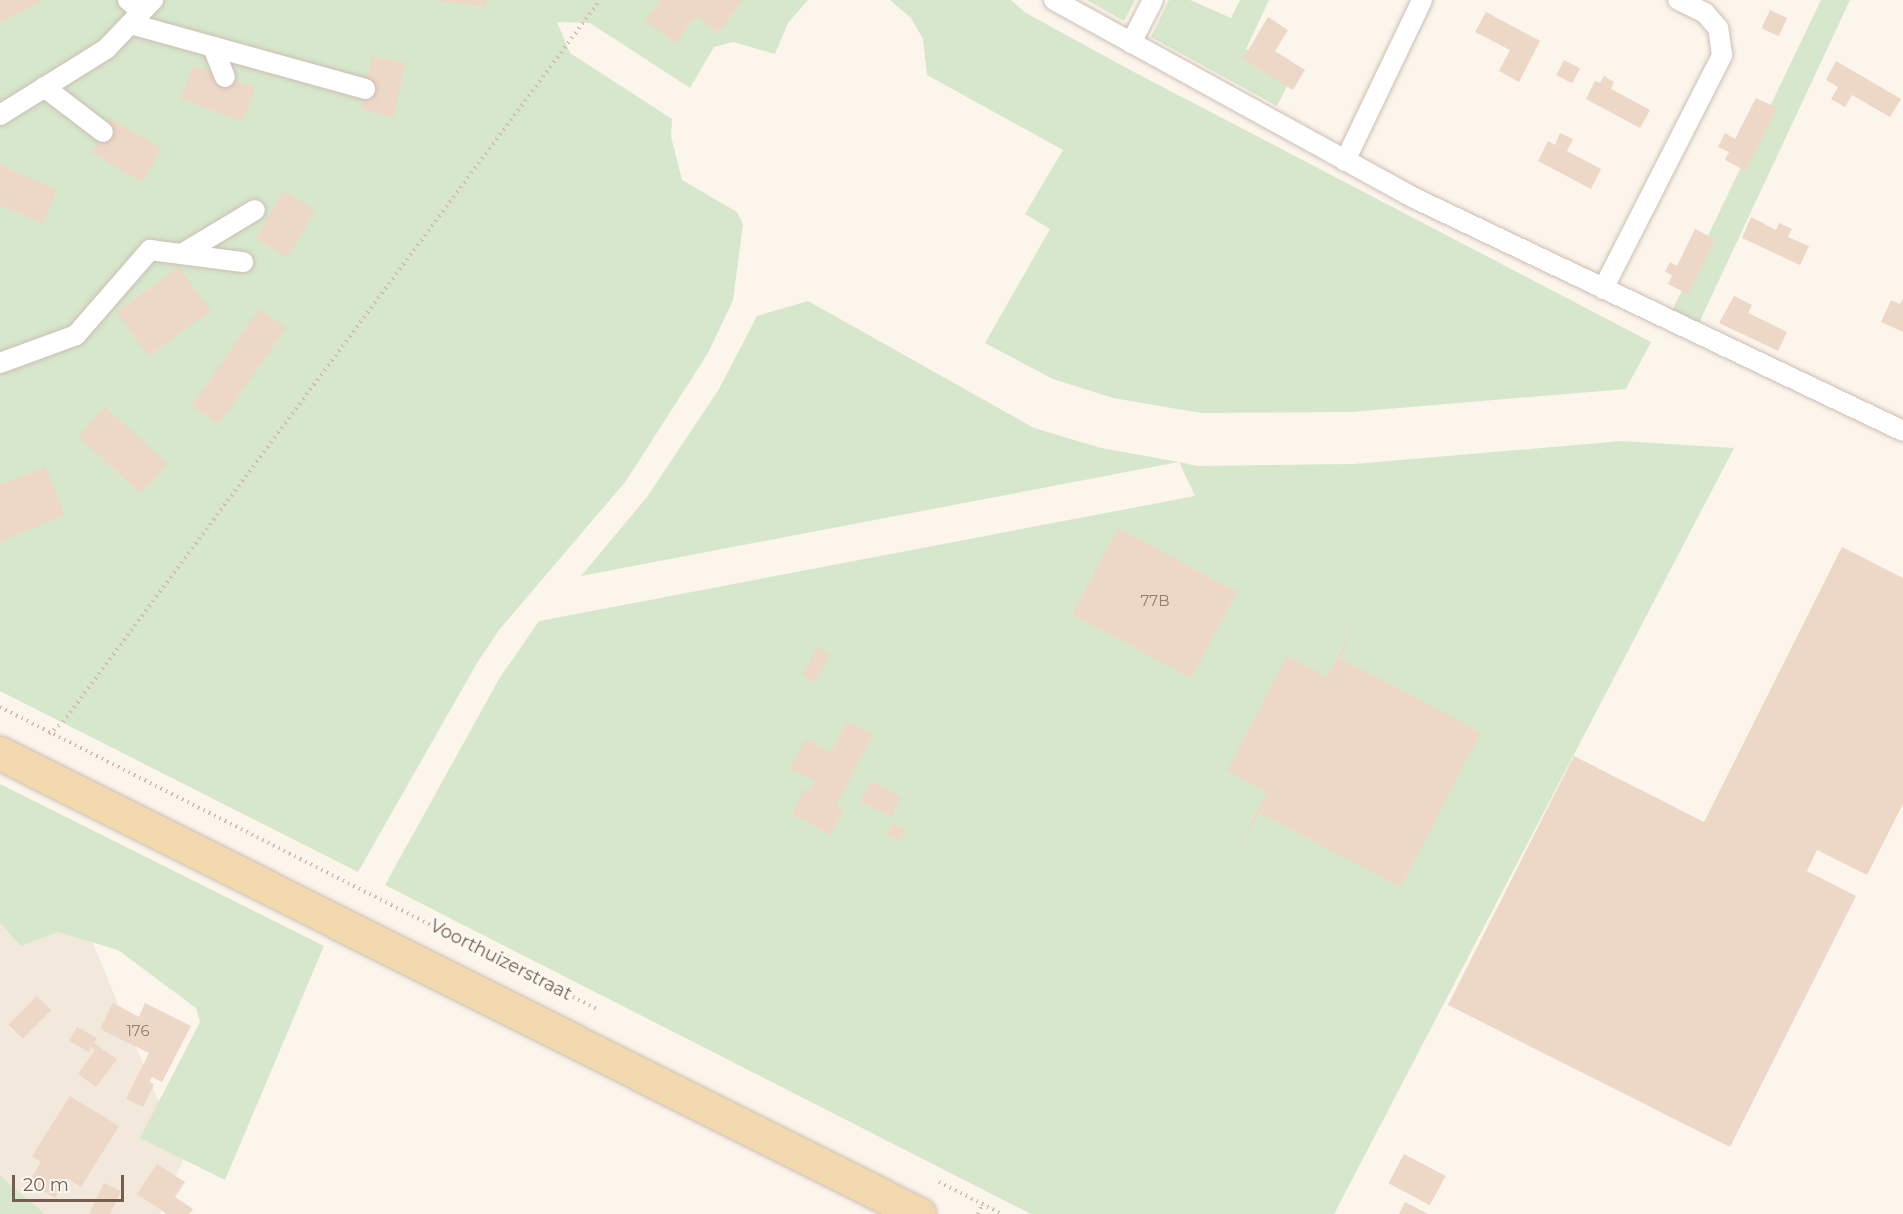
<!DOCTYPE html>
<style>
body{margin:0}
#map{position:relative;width:1903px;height:1214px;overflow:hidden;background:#fbf5ec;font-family:Montserrat,sans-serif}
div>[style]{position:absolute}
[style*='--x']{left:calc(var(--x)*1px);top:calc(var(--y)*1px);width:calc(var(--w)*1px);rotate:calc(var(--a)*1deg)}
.residential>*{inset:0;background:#f2e8db}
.green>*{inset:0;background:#d6e7cb}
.building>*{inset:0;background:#edd7c7;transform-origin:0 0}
.path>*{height:4px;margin-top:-2px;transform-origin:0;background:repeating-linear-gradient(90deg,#d2baa9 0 1.5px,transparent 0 6px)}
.roads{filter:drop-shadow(0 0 2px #ccbeb3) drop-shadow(0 0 2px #ccbeb3)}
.service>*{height:20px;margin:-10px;padding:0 10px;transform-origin:10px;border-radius:10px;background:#fff}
.primary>*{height:33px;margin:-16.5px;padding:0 16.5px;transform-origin:16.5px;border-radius:16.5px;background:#f1d9ad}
span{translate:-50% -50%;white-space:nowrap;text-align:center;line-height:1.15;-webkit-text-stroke:6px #fdf9f2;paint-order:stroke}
.number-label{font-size:15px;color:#927c6e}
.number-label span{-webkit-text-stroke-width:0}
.street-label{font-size:18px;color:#745e51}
.scale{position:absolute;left:12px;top:1175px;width:112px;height:27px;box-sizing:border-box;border:3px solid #745e51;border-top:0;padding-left:8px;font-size:18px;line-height:21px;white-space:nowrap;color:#745e51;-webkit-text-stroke:4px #fdf9f2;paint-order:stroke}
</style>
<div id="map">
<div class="residential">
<i style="clip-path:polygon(0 833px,62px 869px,183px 1160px,160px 1214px,0 1214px)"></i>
</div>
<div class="green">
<i style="clip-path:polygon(0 0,808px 0,788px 23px,775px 54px,733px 42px,714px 47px,690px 88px,590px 23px,557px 22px,570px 53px,672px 119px,671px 137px,682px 180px,737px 212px,743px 224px,733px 300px,708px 353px,626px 481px,499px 630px,477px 663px,358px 872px,0 691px)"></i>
<i style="clip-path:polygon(890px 0,1011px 0,1026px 13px,1132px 71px,1651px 342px,1626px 389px,1351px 412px,1201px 413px,1113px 398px,1053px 379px,985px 343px,1050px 229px,1025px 214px,1063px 150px,927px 75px,923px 39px,911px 18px)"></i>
<i style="clip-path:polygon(1087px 0,1135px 0,1124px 21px)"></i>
<i style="clip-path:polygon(1169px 0,1190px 0,1231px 18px,1240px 0,1269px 0,1246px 49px,1295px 71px,1277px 106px,1151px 37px)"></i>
<i style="clip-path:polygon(1821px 0,1850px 0,1698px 325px,1671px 313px)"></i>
<i style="clip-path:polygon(808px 301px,1034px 428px,1101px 448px,1179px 462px,1197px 466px,1354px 464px,1622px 441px,1734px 448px,1334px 1214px,1031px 1214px,385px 885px,499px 679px,539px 621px,1195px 496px,1179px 462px,581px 576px,647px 497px,681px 446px,718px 391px,757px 316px)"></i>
<i style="clip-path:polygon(0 784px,324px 946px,225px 1180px,140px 1138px,200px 1022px,196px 1008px,118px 950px,58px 932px,21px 946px,0 923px)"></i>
<i style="clip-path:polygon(0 1176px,45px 1214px,0 1214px)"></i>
</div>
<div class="building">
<i style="clip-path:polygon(0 0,43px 0,0 23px)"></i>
<i style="clip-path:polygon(432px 0,487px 0,487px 7px)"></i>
<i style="clip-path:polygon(660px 0,741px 0,742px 1px,719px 33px,696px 16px,676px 43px,645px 21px)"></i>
<i style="left:1770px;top:10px;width:19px;height:20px;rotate:25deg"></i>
<i style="clip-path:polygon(1486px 12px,1540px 41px,1519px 82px,1499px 71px,1510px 50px,1475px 32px)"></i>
<i style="clip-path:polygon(1268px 17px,1288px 30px,1275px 51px,1305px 70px,1293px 90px,1243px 59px)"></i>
<i style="left:372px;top:56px;width:34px;height:55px;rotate:12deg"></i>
<i style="left:1564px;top:60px;width:18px;height:17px;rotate:27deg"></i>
<i style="clip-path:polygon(1836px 61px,1901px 99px,1890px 117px,1852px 95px,1845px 107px,1831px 99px,1838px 87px,1826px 80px)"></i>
<i style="left:193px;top:65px;width:66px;height:36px;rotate:20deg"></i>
<i style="clip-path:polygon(1604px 76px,1614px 82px,1611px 89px,1650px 110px,1640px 128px,1586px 99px,1595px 81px,1600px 83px)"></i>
<i style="clip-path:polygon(1756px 98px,1777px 108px,1746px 171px,1725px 160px,1729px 152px,1718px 147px,1725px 133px,1735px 139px)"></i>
<i style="left:111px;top:119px;width:59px;height:39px;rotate:30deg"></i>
<i style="clip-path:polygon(1560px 133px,1573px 139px,1567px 151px,1601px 169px,1591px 189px,1538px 161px,1548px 141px,1555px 145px)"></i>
<i style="clip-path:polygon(0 164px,57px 190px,43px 224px,0 205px)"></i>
<i style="left:284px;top:191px;width:37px;height:55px;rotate:31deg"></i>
<i style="clip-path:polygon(1751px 217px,1776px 230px,1779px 223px,1792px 229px,1788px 237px,1809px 246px,1800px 265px,1742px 238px)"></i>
<i style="clip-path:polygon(1695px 229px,1715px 239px,1688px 294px,1668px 284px,1672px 275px,1665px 272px,1670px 262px,1677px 266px)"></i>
<i style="left:179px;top:267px;width:54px;height:77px;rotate:54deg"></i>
<i style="clip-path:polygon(1734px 296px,1752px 305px,1748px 313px,1787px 332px,1778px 351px,1719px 323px)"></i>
<i style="clip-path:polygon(1903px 298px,1903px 332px,1881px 322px,1891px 300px,1900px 304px)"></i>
<i style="left:259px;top:309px;width:33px;height:118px;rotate:35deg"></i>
<i style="left:105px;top:407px;width:85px;height:40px;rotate:42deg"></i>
<i style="clip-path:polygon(45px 467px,65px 515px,0 542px,0 485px)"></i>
<i style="left:1118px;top:528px;width:135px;height:98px;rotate:28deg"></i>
<i style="clip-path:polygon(1842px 547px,1903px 578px,1903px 804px,1867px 875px,1817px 850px,1807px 871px,1856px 896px,1730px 1147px,1448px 1005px,1574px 756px,1704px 822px)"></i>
<i style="clip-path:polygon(1360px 615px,1340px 658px,1481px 732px,1401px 887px,1259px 813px,1235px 854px,1267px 792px,1227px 771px,1287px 656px,1327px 677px)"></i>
<i style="left:817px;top:647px;width:15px;height:32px;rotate:28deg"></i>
<i style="clip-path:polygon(847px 721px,873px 735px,836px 806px,844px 810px,831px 835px,792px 814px,804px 789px,809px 792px,815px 781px,790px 769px,805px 739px,831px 752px)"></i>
<i style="left:871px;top:781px;width:34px;height:23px;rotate:27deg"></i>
<i style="left:892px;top:823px;width:15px;height:13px;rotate:28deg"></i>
<i style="left:37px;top:996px;width:20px;height:40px;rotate:45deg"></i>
<i style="clip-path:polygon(113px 1003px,139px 1017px,145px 1003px,191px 1026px,162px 1082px,152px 1077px,149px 1082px,154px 1084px,143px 1107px,126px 1099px,149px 1053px,100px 1029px)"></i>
<i style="clip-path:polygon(77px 1027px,97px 1038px,94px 1043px,117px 1059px,96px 1087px,78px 1074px,95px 1050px,91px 1047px,89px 1052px,69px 1041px)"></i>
<i style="clip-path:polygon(70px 1096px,119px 1126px,81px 1187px,67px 1178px,55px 1198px,29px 1182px,41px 1162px,32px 1156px)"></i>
<i style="left:1404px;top:1154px;width:47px;height:33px;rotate:28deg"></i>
<i style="clip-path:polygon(157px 1164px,185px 1182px,175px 1197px,193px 1209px,189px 1214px,167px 1214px,137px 1194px)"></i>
<i style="clip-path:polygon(104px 1183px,121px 1191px,110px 1214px,89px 1214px)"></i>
<i style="clip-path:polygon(1405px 1202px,1428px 1214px,1399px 1214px)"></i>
</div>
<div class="path">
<i style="--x:0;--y:707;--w:669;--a:26.83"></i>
<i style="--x:49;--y:734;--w:18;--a:-41"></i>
<i style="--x:63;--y:722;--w:900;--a:-53.36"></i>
<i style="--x:939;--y:1182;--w:71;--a:26.9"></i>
<i style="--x:978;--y:1214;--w:11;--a:-68"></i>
</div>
<div class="roads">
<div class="service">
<i style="--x:128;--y:0;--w:18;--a:41"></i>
<i style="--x:1054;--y:0;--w:404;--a:28.8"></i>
<i style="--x:1408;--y:195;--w:548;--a:25.49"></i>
<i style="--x:131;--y:24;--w:243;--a:15.5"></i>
<i style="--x:1131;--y:43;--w:48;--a:-62.9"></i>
<i style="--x:214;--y:50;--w:29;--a:68"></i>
<i style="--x:44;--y:87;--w:74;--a:37.3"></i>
<i style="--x:0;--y:115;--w:125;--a:-31.9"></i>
<i style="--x:106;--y:49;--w:68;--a:-46.2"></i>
<i style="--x:1345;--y:161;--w:178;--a:-64.4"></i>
<i style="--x:182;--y:254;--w:85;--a:-31.1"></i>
<i style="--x:1603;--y:289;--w:263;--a:-63"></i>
<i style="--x:1722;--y:55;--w:27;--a:-98"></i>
<i style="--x:1718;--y:28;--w:20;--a:-131"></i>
<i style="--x:1705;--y:13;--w:30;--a:-154"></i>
<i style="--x:0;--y:363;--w:81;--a:-20.2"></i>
<i style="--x:76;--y:335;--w:113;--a:-49"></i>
<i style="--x:150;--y:250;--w:94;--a:7.4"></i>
</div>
<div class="primary">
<i style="--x:0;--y:753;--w:1028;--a:26.64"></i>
</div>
</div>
<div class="number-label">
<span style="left:1155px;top:601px">77B</span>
<span style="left:138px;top:1031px">176</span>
</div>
<div class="street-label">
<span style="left:501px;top:960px;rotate:27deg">Voorthuizerstraat</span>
</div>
<div class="scale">20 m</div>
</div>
